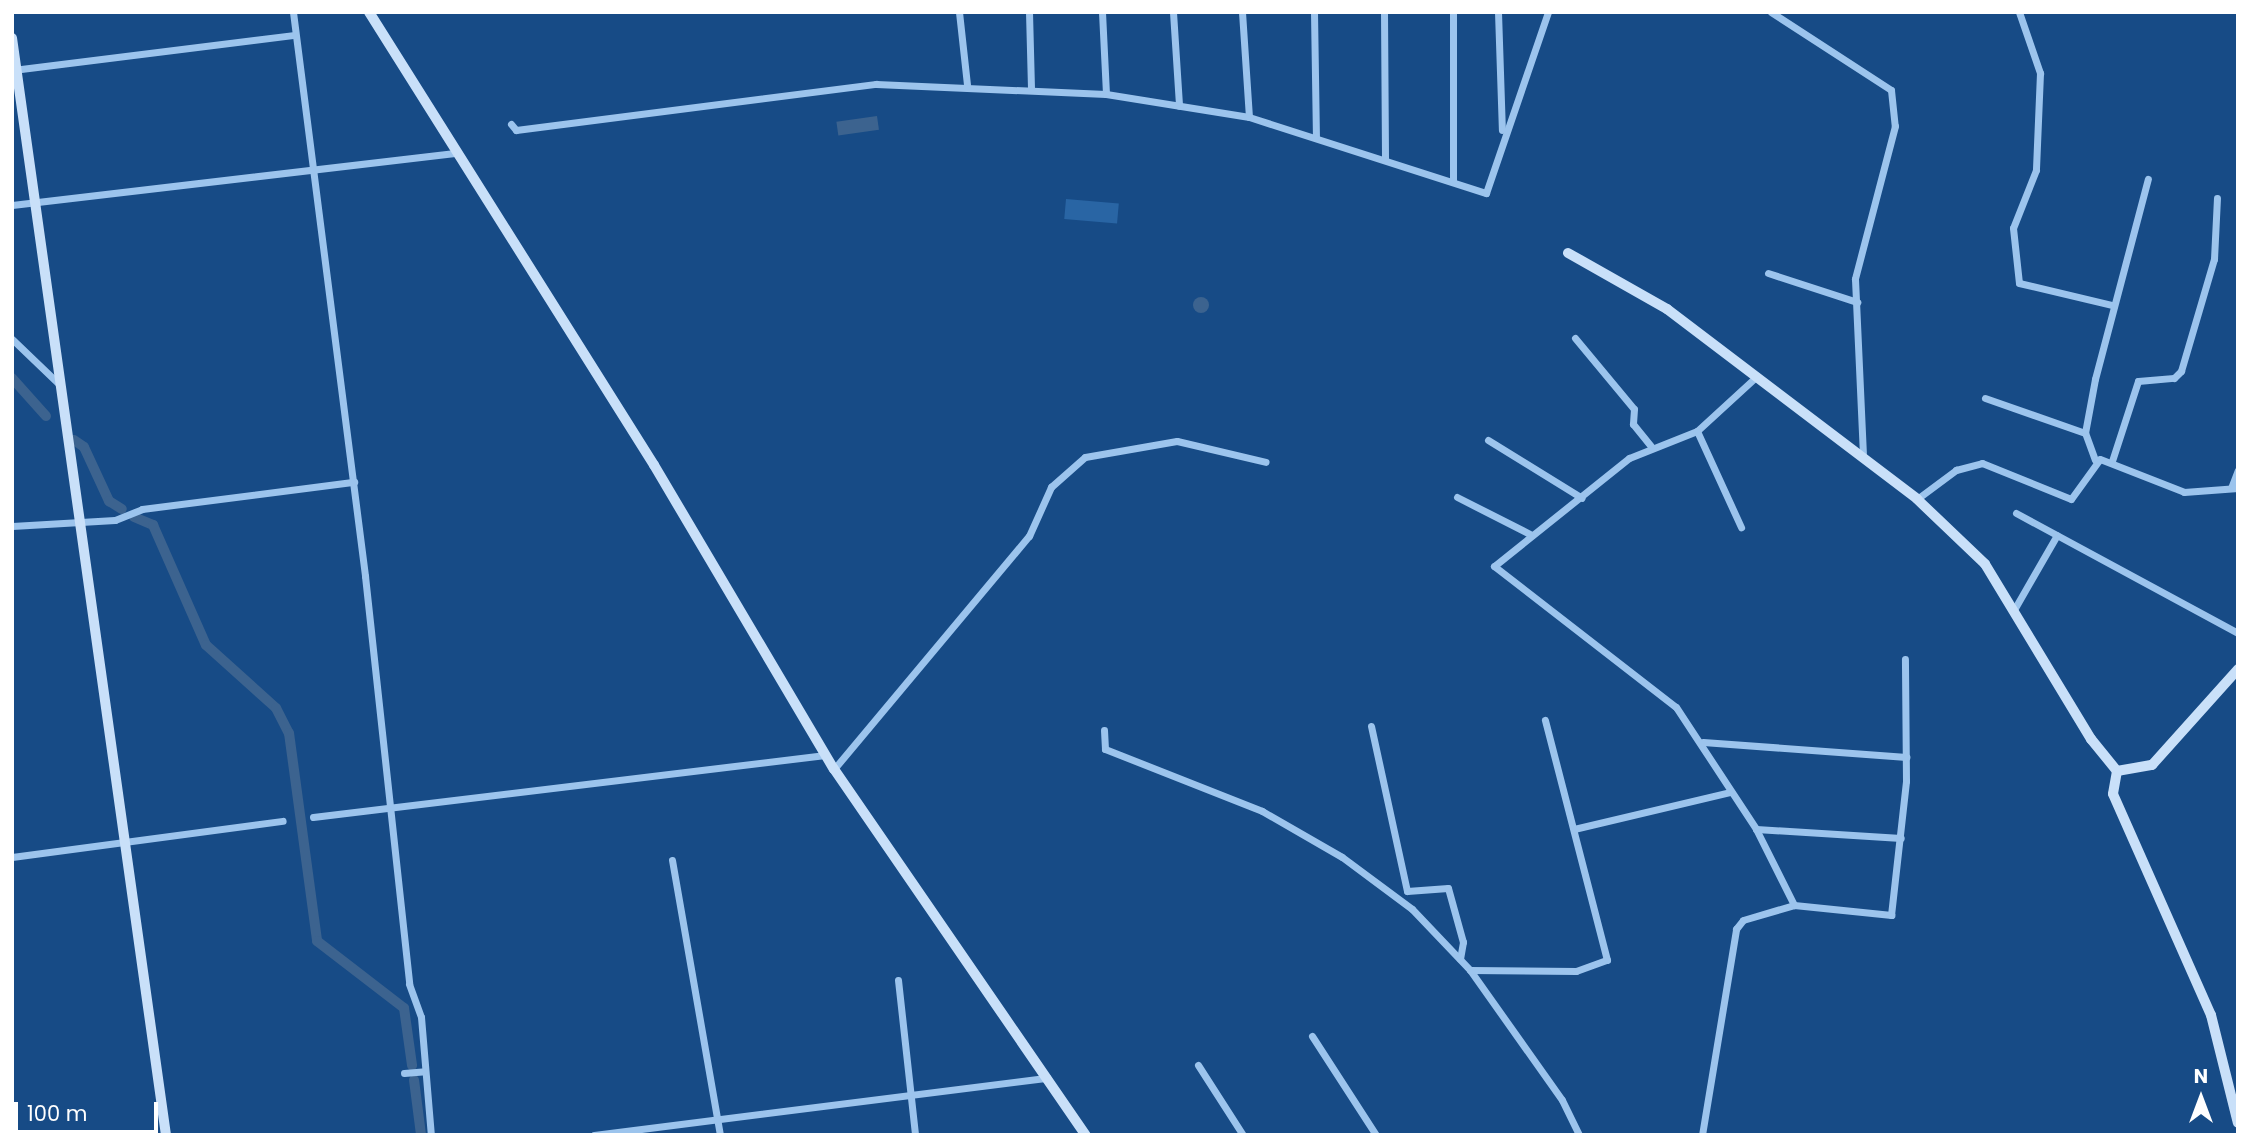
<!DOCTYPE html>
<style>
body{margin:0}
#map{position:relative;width:2250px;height:1147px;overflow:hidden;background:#174b86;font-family:Poppins,sans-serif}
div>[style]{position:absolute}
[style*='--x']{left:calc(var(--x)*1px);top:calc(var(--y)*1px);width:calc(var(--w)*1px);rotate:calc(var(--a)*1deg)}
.green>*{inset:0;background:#2965a4;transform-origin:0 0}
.water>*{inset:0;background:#3c638f;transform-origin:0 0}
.round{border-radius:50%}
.canal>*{height:10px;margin:-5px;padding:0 5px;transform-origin:5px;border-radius:5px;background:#3c638f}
.street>*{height:7px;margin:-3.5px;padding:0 3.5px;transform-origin:3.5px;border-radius:3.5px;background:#9cc4ed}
.secondary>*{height:10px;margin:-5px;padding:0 5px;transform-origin:5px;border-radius:5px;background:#c9e0f9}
span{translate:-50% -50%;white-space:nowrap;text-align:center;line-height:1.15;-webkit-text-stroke:5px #174b86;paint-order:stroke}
.frame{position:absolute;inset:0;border:14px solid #fff;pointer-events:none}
.north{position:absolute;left:2166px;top:1063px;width:70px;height:70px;-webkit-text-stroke:5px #174b86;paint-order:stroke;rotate:0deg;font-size:19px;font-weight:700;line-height:28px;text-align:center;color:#fff}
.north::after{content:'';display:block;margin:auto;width:24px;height:32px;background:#fff;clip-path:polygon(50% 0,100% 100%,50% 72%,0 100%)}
.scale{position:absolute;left:14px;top:1102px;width:144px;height:32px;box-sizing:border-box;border:4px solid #fff;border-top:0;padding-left:9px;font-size:21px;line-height:24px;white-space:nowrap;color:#fff;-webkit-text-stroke:5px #174b86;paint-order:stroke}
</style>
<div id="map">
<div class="green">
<i style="left:1066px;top:199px;width:53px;height:20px;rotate:5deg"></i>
</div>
<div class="water">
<i style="left:877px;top:116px;width:14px;height:41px;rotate:82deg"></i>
<i class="round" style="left:1193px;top:297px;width:16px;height:16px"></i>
</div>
<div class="canal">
<i style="--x:12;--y:378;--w:51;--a:48.2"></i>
<i style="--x:74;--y:440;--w:12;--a:35"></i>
<i style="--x:84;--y:447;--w:60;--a:65.2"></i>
<i style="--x:109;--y:501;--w:15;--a:32"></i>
<i style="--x:134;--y:517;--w:21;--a:23"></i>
<i style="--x:153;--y:525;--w:131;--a:66.2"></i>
<i style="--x:206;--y:645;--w:94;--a:42"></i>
<i style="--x:276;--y:708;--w:28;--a:63"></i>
<i style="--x:289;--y:733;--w:210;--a:82.3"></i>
<i style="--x:317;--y:941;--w:110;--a:37.6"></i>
<i style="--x:404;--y:1008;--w:58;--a:82"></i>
<i style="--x:414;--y:1080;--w:55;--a:82.7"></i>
</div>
<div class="street">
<i style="--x:293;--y:12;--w:569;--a:82.72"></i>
<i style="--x:365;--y:576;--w:410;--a:83.8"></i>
<i style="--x:409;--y:984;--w:35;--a:70"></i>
<i style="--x:421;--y:1017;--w:118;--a:85.2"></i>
<i style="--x:959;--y:12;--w:73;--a:83.7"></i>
<i style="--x:1029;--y:12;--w:77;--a:88.5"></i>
<i style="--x:1102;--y:12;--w:82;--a:87.2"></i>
<i style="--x:1173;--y:12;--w:94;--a:86.3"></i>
<i style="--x:1242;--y:12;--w:105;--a:86.2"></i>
<i style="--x:1314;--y:12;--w:126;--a:89.1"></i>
<i style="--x:1384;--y:12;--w:147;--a:89.6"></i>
<i style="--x:1453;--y:12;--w:170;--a:90"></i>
<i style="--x:1498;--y:12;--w:118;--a:88.1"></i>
<i style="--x:1771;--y:12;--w:143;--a:33"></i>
<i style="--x:1891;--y:90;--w:36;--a:84"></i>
<i style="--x:1895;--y:126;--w:158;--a:104.7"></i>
<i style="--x:1855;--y:279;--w:174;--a:87.4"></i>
<i style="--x:2019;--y:12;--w:65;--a:71"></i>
<i style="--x:2040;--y:73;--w:97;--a:92.4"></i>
<i style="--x:2036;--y:170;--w:62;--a:111.6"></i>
<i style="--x:2013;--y:228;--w:55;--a:83.8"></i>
<i style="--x:2019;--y:283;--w:96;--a:13.3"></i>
<i style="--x:13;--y:70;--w:284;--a:-7.1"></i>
<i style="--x:511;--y:124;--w:8;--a:50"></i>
<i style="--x:516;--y:130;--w:363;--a:-7.3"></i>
<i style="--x:876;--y:84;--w:230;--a:2.5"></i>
<i style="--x:1106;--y:94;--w:145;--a:9.1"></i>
<i style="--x:1249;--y:117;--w:249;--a:17.8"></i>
<i style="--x:1486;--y:193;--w:191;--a:-71.1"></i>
<i style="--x:12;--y:205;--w:448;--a:-6.7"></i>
<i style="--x:1768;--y:273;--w:94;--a:18"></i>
<i style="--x:1575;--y:338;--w:92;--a:50.3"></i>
<i style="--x:1634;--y:409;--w:15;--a:94"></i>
<i style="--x:1633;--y:424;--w:28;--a:51"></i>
<i style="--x:12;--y:339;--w:65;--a:43.8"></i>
<i style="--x:1757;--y:376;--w:81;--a:137.5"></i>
<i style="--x:1697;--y:431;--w:73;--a:158.3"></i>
<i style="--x:1629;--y:458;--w:173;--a:141.3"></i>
<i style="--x:1494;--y:566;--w:230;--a:37.8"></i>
<i style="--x:1676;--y:707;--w:146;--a:56.7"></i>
<i style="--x:1756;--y:829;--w:85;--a:63.4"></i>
<i style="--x:1985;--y:398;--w:106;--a:19.3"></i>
<i style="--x:1697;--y:431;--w:106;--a:65.4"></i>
<i style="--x:1488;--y:440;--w:110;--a:31.7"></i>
<i style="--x:2095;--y:460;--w:29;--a:-110"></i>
<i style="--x:2085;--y:433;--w:55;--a:-79.5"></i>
<i style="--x:2095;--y:379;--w:207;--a:-75.2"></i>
<i style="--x:2112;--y:461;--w:84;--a:-72"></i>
<i style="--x:2138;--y:381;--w:36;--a:-5"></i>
<i style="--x:2174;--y:378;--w:10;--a:-45"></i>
<i style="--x:2181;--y:371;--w:117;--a:-73.6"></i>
<i style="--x:2214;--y:259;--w:61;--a:-87.2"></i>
<i style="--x:2231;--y:488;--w:19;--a:-69"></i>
<i style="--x:1457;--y:497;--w:84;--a:26.9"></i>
<i style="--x:1917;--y:499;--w:49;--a:-36.6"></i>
<i style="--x:1956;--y:470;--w:27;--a:-15"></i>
<i style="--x:1982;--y:463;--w:96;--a:22"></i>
<i style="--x:2071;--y:499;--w:49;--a:-54.1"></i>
<i style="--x:2100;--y:459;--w:90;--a:21.4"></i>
<i style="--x:2184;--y:492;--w:54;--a:-4.2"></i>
<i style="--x:2016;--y:513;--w:252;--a:28.4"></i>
<i style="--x:12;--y:526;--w:103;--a:-3.3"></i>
<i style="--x:115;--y:520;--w:29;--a:-22"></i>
<i style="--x:142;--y:509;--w:214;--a:-7.3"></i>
<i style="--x:2015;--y:608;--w:84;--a:-60.1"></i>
<i style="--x:1371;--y:726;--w:169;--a:77.7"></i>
<i style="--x:1407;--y:891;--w:41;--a:-4.2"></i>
<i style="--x:1448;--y:888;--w:56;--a:74.5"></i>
<i style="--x:1463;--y:942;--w:17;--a:100"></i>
<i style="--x:1104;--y:730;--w:19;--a:87"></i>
<i style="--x:1105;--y:749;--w:169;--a:21.5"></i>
<i style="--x:1262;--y:811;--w:92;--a:29.9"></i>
<i style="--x:1342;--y:857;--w:87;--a:36.6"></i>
<i style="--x:1412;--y:909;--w:84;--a:46.4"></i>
<i style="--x:1470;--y:970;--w:159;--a:54.7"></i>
<i style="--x:1562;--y:1100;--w:39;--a:64"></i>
<i style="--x:1703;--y:742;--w:204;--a:4.2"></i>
<i style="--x:834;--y:769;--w:304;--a:-50.1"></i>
<i style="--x:1029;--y:536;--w:54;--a:-65.8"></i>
<i style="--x:1051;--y:487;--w:45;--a:-41.4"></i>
<i style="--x:1085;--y:457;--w:93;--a:-9.9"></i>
<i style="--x:1177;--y:441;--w:91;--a:13.3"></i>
<i style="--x:313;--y:817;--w:516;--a:-6.9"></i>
<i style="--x:1574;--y:829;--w:160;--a:-13.3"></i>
<i style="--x:1756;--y:829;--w:145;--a:3.6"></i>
<i style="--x:12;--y:857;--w:273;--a:-7.6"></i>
<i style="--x:672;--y:860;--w:279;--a:80.1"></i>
<i style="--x:1470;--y:970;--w:106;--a:0.5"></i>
<i style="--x:1576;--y:971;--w:33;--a:-20"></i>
<i style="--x:1607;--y:960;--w:248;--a:-104.5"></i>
<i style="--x:898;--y:980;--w:156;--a:83.7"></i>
<i style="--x:1312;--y:1036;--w:118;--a:57.1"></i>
<i style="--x:1198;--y:1065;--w:83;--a:57.3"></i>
<i style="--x:404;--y:1073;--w:21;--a:-5"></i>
<i style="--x:594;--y:1135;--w:457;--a:-7.2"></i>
<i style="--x:1702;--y:1135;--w:209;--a:-80.6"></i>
<i style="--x:1736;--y:929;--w:11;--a:-52"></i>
<i style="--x:1743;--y:920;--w:53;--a:-16.4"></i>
<i style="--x:1794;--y:905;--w:98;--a:5.9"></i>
<i style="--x:1891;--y:915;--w:135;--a:-83.6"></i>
<i style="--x:1906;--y:781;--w:122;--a:-90.5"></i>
</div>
<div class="secondary">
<i style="--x:369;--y:12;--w:535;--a:57.82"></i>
<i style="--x:654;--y:465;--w:353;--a:59.4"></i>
<i style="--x:834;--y:769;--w:444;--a:55.5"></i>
<i style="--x:12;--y:38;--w:1108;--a:82.01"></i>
<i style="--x:1568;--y:253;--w:114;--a:29.5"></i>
<i style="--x:1667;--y:309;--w:314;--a:37.2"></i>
<i style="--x:1917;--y:499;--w:94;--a:43.7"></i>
<i style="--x:1985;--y:564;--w:205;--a:58.8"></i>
<i style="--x:2091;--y:739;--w:41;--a:50.9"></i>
<i style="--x:2117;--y:771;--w:36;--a:-10"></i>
<i style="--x:2152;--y:765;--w:129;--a:-48.1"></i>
<i style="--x:2117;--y:771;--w:23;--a:100"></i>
<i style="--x:2113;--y:794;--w:242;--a:66.1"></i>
<i style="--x:2211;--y:1015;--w:111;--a:76"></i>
</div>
<div class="frame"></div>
<div class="north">N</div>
<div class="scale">100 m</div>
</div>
